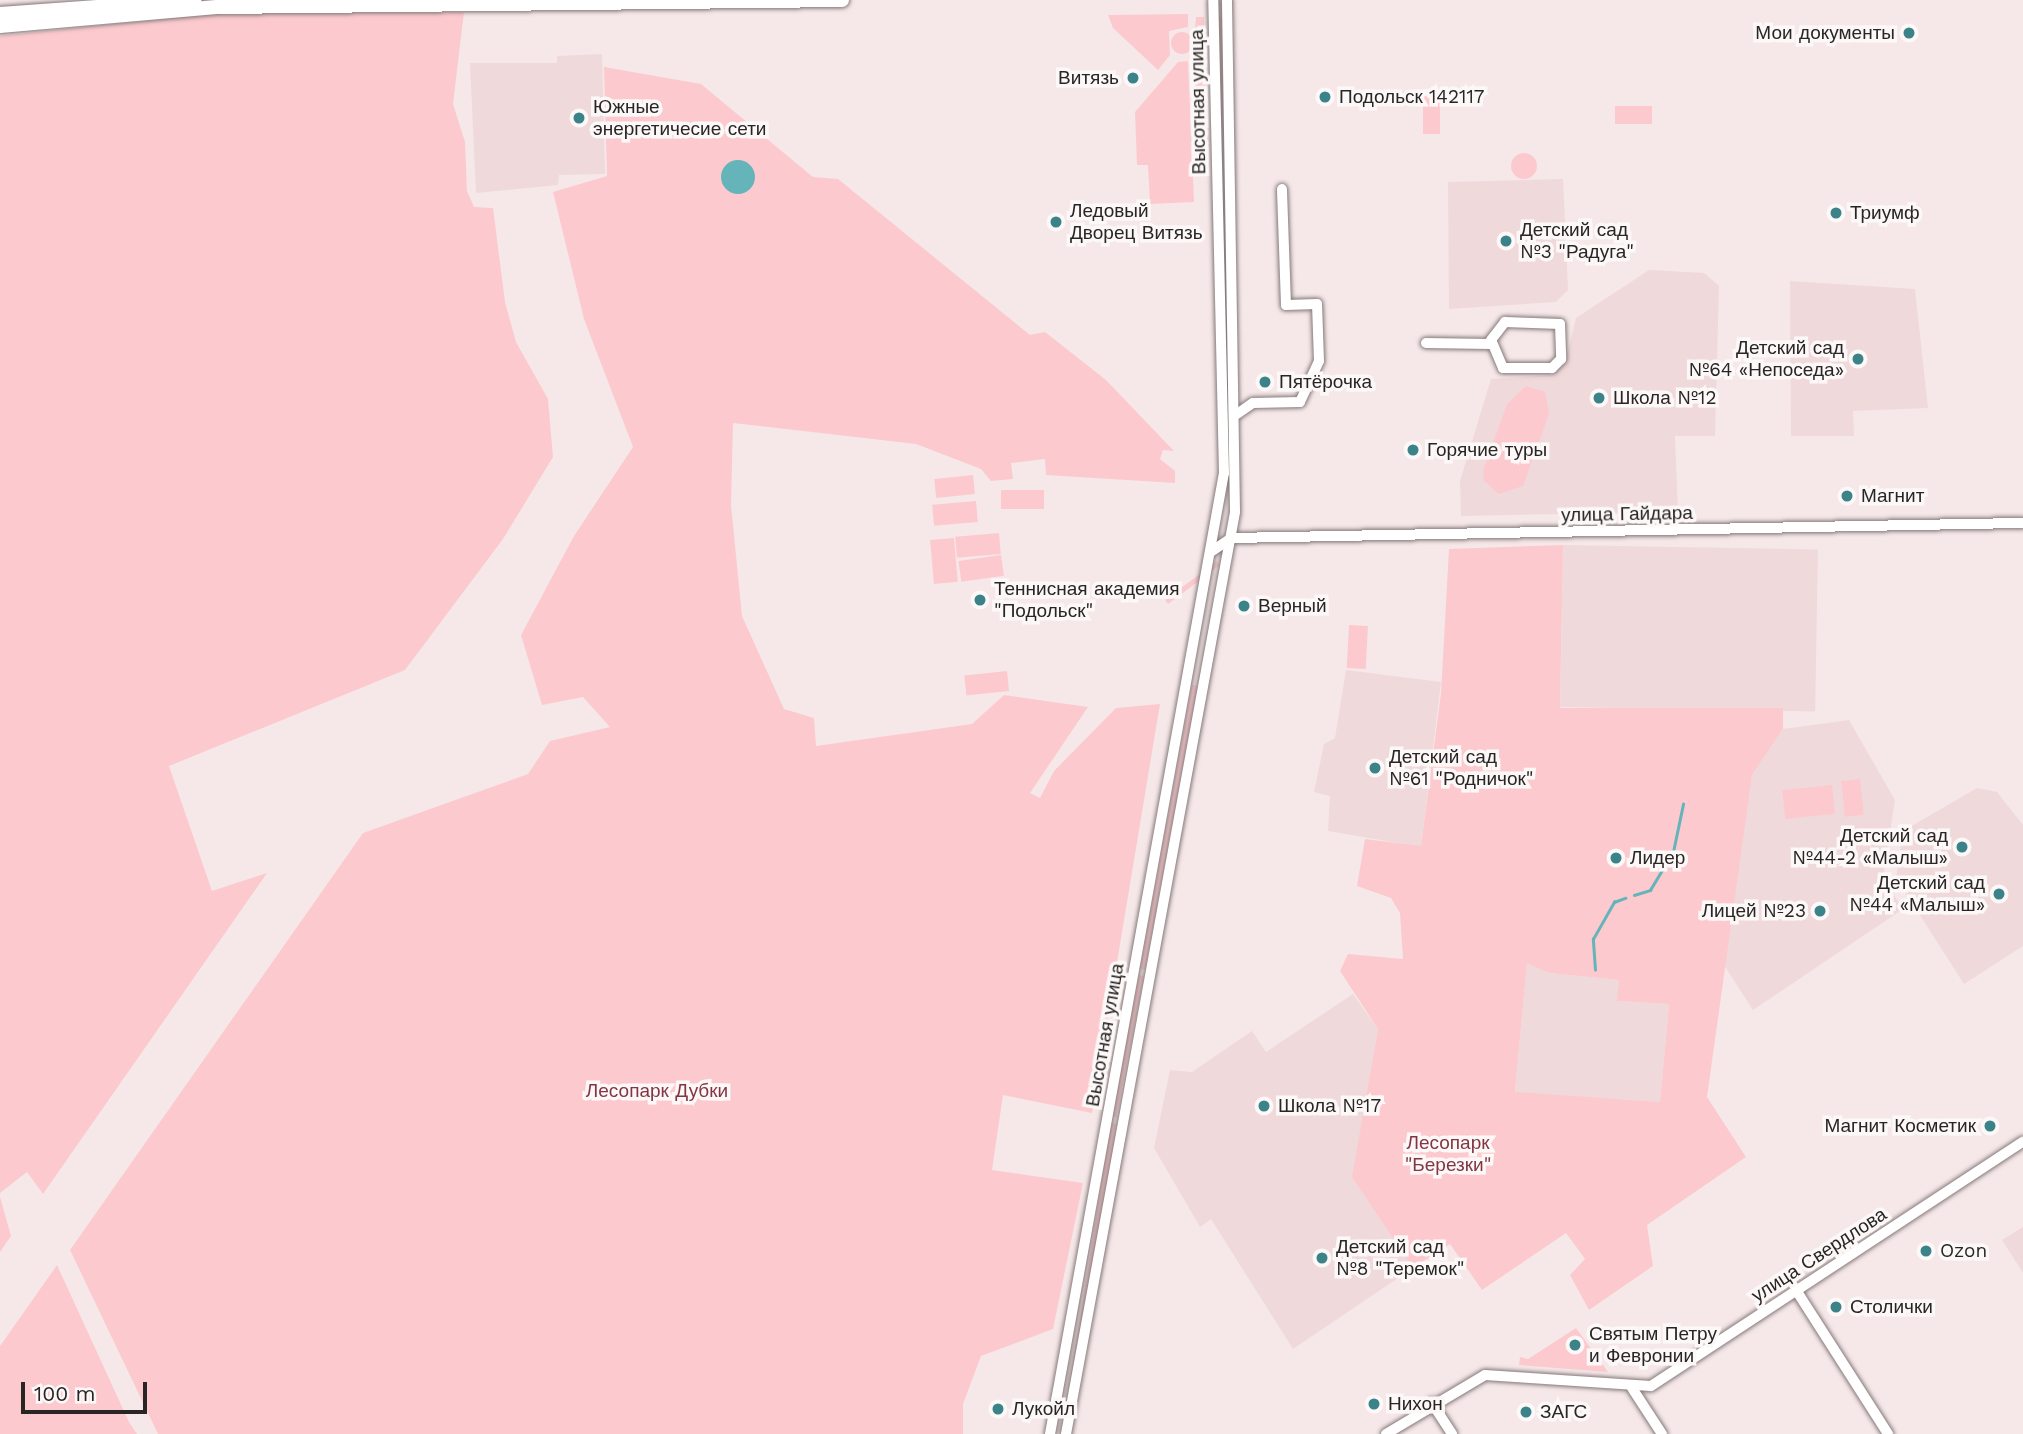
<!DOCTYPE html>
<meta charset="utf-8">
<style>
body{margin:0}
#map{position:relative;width:2023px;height:1434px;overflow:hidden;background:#f6e8e9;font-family:"Work Sans",sans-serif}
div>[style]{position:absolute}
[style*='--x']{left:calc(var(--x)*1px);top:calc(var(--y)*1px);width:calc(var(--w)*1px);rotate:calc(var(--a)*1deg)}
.built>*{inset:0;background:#efd9db;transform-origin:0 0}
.green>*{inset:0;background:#fccace;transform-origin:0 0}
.round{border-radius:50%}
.water>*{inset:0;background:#64b4ba}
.stream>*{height:2.5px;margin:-1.25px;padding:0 1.25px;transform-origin:1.25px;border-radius:1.25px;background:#64b4ba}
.roads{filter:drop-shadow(0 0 2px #85797a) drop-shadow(0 0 2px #85797a)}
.minor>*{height:10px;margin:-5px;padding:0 5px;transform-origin:5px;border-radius:5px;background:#fff}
.major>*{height:14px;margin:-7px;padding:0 7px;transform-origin:7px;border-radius:7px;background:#fff}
.dots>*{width:19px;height:19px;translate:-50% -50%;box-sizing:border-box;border:4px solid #fdf8f8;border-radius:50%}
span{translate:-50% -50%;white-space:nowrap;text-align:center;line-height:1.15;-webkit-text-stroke:7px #fdf8f8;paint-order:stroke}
.poi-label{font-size:19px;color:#2a2525}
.right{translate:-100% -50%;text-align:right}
.left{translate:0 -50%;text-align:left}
.street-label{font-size:19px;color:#2a2525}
.park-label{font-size:19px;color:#833542}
.scale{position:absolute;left:21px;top:1382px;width:126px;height:32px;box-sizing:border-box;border:4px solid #2a2525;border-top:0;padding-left:9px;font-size:21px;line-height:24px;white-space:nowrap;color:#2a2525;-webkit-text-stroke:5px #fdf8f8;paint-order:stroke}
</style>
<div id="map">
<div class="built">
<i style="clip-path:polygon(602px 54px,605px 174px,559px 175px,558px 185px,476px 193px,470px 63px,557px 63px,557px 56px)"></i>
<i style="clip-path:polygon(1563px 179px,1568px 290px,1556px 302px,1449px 309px,1448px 182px)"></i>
<i style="clip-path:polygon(1649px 270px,1704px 273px,1719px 286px,1715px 436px,1675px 436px,1678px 512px,1461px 516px,1460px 481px,1491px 379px,1552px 375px,1566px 359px,1576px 318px)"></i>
<i style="clip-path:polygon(1790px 281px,1915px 289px,1928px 408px,1853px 411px,1854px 436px,1791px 436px)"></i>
<i style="left:1563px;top:545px;width:255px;height:162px;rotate:1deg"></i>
<i style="clip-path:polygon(1346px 670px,1441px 682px,1421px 847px,1328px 831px,1330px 796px,1314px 792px,1324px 744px,1335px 738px)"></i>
<i style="clip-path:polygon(1849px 720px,1895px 800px,1883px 878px,1903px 909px,1753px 1010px,1722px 962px,1752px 775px,1783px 729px)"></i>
<i style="clip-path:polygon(1977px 788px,1997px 792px,2023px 825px,2023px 946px,1964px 984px,1896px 878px,1903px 831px)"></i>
<i style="clip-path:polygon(1527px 962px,1549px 973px,1619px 980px,1618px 1001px,1669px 1004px,1660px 1102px,1515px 1093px)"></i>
<i style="clip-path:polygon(1353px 994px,1378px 1029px,1353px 1177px,1413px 1268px,1293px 1349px,1211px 1219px,1200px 1227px,1154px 1148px,1170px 1070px,1192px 1072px,1252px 1031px,1266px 1052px)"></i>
<i style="clip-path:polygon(2023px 1227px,2023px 1273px,2002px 1240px)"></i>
</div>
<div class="green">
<i style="clip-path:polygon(464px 12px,453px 104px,465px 142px,467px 191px,474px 207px,493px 208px,505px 302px,516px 342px,548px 399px,553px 457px,503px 539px,405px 670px,169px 766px,212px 891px,267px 873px,43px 1194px,27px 1172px,0 1193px,0 36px,214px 13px)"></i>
<i style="clip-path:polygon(1188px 14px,1188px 27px,1169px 31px,1170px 55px,1158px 70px,1113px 28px,1108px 15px)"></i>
<i style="clip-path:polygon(1196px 17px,1204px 17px,1206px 101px,1191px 79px)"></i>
<i style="clip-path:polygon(1223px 17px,1225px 114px,1221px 115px,1218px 18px)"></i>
<i class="round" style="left:1171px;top:32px;width:22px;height:22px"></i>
<i style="clip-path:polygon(1188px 61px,1194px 202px,1150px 204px,1148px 165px,1137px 165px,1135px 112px,1178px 62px)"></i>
<i style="clip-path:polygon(604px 67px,701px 84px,813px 177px,838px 179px,1030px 335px,1045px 332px,1106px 380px,1174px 451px,1163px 450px,1160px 459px,1175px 471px,1175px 483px,1046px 475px,1045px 459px,1011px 463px,1013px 479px,991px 481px,981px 469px,916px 444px,733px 423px,731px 505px,742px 616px,784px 709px,814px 718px,816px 746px,972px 724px,1004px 695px,1088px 707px,1030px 793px,1040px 798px,1054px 771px,1116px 708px,1160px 704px,1092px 1113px,1003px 1095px,992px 1170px,1083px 1183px,1053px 1329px,981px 1356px,963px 1404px,963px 1434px,158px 1434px,70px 1250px,363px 833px,528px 774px,550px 741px,610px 727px,583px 697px,542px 705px,521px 635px,574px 536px,633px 447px,584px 319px,553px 192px,607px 176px)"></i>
<i style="left:1423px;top:96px;width:17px;height:38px"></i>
<i style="left:1652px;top:106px;width:18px;height:37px;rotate:90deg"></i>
<i class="round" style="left:1511px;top:153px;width:26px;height:26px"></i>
<i style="clip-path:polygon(1227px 211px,1229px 363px,1222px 212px)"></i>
<i style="clip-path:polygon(1526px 386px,1545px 392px,1549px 414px,1523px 486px,1499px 494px,1484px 481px,1483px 471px,1507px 404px)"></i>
<i style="left:973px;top:475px;width:19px;height:39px;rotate:84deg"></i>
<i style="left:1044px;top:490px;width:19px;height:43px;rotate:90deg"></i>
<i style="left:976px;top:501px;width:21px;height:44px;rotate:85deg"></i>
<i style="left:999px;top:533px;width:21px;height:44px;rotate:85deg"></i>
<i style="left:954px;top:538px;width:44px;height:24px;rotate:85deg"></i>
<i style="clip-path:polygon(evenodd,1563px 545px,1560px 708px,1783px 708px,1783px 729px,1752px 775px,1707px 1097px,1746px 1157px,1647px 1225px,1653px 1266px,1589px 1310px,1570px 1275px,1585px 1259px,1566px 1233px,1482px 1290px,1450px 1244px,1413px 1268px,1352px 1177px,1378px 1029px,1340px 971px,1348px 954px,1403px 959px,1400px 913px,1391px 898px,1357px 886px,1365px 839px,1421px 846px,1441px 693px,1449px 549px,1563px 545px,1527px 963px,1549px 973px,1619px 980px,1617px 1001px,1669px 1004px,1660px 1102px,1515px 1092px,1527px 963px)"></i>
<i style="left:1001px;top:555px;width:21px;height:43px;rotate:82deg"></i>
<i style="left:1217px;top:561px;width:5px;height:65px;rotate:53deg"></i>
<i style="left:1349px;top:625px;width:19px;height:43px;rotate:3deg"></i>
<i style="left:1007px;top:671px;width:20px;height:43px;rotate:84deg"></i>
<i style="clip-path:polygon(1192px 685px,1198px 686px,1145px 970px,1140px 969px)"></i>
<i style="left:1860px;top:779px;width:36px;height:19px;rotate:84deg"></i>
<i style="left:1832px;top:785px;width:29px;height:50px;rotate:84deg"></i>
<i style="left:1139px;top:975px;width:5px;height:144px;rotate:11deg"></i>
<i style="left:1111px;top:1123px;width:6px;height:316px;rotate:9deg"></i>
<i style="clip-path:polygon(0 1197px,11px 1236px,0 1252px)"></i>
<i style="clip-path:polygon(57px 1265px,129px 1422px,137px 1434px,0 1434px,0 1346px)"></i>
<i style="clip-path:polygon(1576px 1328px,1608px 1372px,1519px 1365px,1520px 1357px,1528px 1359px)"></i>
</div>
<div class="water">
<i class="round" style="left:721px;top:160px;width:34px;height:34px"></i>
</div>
<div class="stream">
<i style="--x:1634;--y:895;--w:17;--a:-17"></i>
<i style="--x:1650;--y:890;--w:44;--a:-58.8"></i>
<i style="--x:1673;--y:852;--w:49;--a:-78.2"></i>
<i style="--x:1595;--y:970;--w:31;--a:-94"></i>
<i style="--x:1593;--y:939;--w:43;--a:-60.4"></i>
<i style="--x:1614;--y:902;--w:12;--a:-20"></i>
</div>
<div class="roads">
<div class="minor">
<i style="--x:1505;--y:322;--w:55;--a:2.1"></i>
<i style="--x:1560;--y:324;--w:35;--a:88"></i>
<i style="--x:1561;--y:359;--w:13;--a:135"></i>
<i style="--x:1552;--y:368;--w:49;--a:180"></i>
<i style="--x:1503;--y:368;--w:30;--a:-113"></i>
<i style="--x:1491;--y:340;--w:23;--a:-52"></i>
<i style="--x:1426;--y:343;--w:65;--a:0.9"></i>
<i style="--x:1237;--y:414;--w:19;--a:-35"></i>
<i style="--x:1253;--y:403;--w:47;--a:-1.2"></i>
<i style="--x:1300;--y:402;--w:45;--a:-65.1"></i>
<i style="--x:1319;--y:361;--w:57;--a:-92"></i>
<i style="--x:1317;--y:304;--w:31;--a:178"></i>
<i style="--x:1286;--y:305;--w:116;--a:-92"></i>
<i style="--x:1212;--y:551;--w:23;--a:-34"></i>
<i style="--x:1231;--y:538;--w:792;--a:-1.09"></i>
<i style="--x:1796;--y:1290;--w:171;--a:57.4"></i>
<i style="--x:1632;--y:1388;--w:55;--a:56.9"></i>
<i style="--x:1432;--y:1403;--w:37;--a:57"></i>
<i style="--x:1050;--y:1434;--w:977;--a:-79.74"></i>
<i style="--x:1224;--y:473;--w:473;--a:-91.3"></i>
<i style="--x:1066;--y:1434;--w:937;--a:-79.61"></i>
<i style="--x:1235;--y:512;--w:512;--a:-90.9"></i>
<i style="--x:1386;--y:1434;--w:115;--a:-30.8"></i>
<i style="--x:1485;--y:1375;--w:166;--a:3.8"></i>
<i style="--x:1651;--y:1386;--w:445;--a:-33.3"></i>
</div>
<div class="major">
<i style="--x:0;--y:14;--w:195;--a:-4.1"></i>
<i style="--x:0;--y:26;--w:220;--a:-5"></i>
<i style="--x:219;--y:7;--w:623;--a:-0.64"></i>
</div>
</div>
<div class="dots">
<i style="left:1909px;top:33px;background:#3b8388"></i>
<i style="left:1133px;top:78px;background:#3b8388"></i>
<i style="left:1325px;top:97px;background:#3b8388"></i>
<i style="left:579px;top:118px;background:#3b8388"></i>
<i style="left:1836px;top:213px;background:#3b8388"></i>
<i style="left:1056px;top:222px;background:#3b8388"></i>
<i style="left:1506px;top:241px;background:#3b8388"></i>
<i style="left:1858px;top:359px;background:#3b8388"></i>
<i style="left:1265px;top:382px;background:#3b8388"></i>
<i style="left:1599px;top:398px;background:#3b8388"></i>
<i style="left:1413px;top:450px;background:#3b8388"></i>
<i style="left:1847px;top:496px;background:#3b8388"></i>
<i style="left:980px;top:600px;background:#3b8388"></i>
<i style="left:1244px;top:606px;background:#3b8388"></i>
<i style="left:1375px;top:768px;background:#3b8388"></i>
<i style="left:1962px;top:847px;background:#3b8388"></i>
<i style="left:1616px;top:858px;background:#3b8388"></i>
<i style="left:1999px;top:894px;background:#3b8388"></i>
<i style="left:1820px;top:911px;background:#3b8388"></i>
<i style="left:1264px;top:1106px;background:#3b8388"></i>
<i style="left:1990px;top:1126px;background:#3b8388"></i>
<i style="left:1926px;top:1251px;background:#3b8388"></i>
<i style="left:1322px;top:1258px;background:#3b8388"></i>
<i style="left:1836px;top:1307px;background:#3b8388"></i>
<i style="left:1575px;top:1345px;background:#3b8388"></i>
<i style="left:1374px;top:1404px;background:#3b8388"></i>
<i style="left:998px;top:1409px;background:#3b8388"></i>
<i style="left:1526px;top:1412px;background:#3b8388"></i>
</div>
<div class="poi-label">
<span class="right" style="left:1895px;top:33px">Мои документы</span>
<span class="right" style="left:1119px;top:78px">Витязь</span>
<span class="left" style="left:1339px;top:97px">Подольск 142117</span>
<span class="left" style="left:593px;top:118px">Южные<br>энергетичесие сети</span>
<span class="left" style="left:1070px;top:222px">Ледовый<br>Дворец Витязь</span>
<span class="left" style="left:1850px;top:213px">Триумф</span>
<span class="left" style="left:1520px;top:241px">Детский сад<br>№3 "Радуга"</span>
<span class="right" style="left:1844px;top:359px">Детский сад<br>№64 «Непоседа»</span>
<span class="left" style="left:1279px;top:382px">Пятёрочка</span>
<span class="left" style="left:1613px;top:398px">Школа №12</span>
<span class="left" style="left:1427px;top:450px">Горячие туры</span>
<span class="left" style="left:1861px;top:496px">Магнит</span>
<span class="left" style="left:994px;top:600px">Теннисная академия<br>"Подольск"</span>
<span class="left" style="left:1258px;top:606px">Верный</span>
<span class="left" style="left:1389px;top:768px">Детский сад<br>№61 "Родничок"</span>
<span class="right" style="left:1948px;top:847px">Детский сад<br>№44-2 «Малыш»</span>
<span class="left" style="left:1630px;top:858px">Лидер</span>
<span class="right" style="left:1985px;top:894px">Детский сад<br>№44 «Малыш»</span>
<span class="right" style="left:1806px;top:911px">Лицей №23</span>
<span class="left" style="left:1278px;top:1106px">Школа №17</span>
<span class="right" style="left:1976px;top:1126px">Магнит Косметик</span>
<span class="left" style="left:1336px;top:1258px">Детский сад<br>№8 "Теремок"</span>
<span class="left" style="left:1940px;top:1251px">Ozon</span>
<span class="left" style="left:1850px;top:1307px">Столички</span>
<span class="left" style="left:1589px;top:1345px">Святым Петру<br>и Февронии</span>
<span class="left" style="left:1388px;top:1404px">Нихон</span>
<span class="left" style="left:1012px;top:1409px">Лукойл</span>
<span class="left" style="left:1540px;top:1412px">ЗАГС</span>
</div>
<div class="street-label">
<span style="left:1198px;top:102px;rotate:-91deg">Высотная улица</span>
<span style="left:1627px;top:514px;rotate:-1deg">улица Гайдара</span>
<span style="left:1105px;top:1035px;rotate:-80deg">Высотная улица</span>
<span style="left:1819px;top:1255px;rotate:-33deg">улица Свердлова</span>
</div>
<div class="park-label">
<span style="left:657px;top:1091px">Лесопарк Дубки</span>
<span style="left:1448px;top:1154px">Лесопарк<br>"Березки"</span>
</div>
<div class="scale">100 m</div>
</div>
